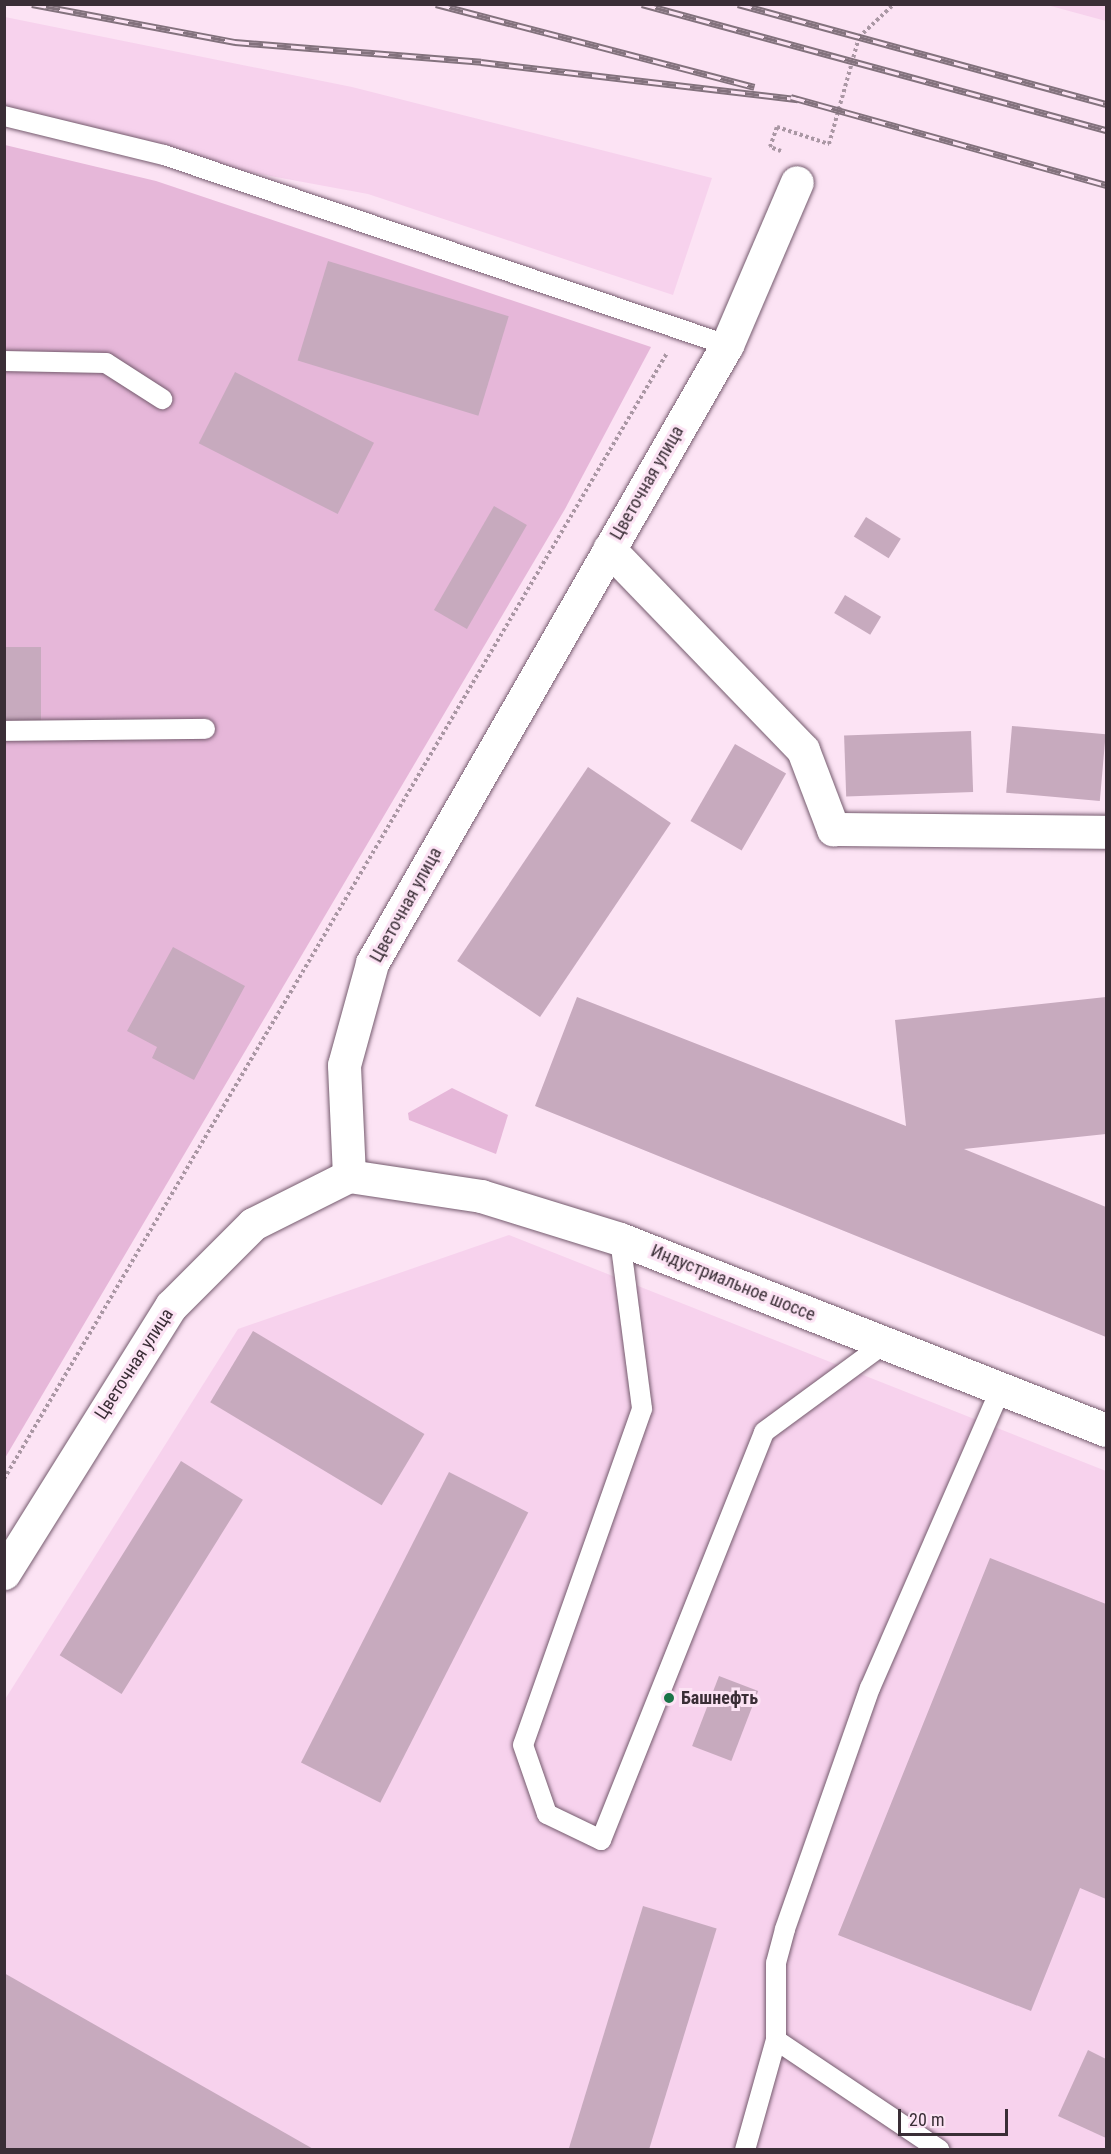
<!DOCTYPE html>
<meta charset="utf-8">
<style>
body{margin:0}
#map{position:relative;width:1111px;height:2154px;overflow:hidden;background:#fce3f4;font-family:"Roboto Condensed",sans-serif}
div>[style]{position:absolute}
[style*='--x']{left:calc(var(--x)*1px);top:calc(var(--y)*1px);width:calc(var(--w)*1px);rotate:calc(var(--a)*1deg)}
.built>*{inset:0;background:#f7d2ed}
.green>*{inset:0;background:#e6b7d9}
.building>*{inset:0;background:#c7aabe;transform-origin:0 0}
.path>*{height:4px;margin-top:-2px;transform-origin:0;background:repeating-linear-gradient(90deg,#aa97a4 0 3px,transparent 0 6px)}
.roads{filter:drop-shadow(0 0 2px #755b6e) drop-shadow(0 0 2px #755b6e)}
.service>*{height:20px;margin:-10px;padding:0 10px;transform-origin:10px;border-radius:10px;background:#fff}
.minor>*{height:33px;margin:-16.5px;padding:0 16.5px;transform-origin:16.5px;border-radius:16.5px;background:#fff}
.tertiary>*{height:33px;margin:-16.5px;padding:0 16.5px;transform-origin:16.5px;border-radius:16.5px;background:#fff}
.rail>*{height:7px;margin-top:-3.5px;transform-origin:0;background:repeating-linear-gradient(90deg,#fce3f4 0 14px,#83727d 0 28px);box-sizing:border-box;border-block:2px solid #83727d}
.dots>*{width:16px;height:16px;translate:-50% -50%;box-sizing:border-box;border:3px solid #fce3f4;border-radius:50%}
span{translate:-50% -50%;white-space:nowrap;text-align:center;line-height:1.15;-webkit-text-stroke:6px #fce3f4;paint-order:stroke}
.street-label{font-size:18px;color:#3a2e36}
.poi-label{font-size:18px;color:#3a2e36;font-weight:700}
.left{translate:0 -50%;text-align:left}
.frame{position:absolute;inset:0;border:6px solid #3a2e36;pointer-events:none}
.scale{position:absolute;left:898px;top:2109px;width:110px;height:27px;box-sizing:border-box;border:3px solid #3a2e36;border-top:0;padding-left:8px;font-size:18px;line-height:21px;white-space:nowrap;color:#3a2e36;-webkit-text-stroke:4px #fce3f4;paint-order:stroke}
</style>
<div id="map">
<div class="built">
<i style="clip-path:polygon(1047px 5px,1106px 5px,1106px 21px)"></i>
<i style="clip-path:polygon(5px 17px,352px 87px,712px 178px,673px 295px,368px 194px,199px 163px,5px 118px)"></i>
<i style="clip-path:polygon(509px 1235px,1106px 1471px,1106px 2149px,5px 2149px,4px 1701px,238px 1329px)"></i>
</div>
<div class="green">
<i style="clip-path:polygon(5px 145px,156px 181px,651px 347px,565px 509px,5px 1458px)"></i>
<i style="clip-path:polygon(452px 1088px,508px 1115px,496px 1154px,409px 1120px,408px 1113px)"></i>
</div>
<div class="building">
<i style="left:328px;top:261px;width:189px;height:104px;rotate:17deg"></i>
<i style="left:235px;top:372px;width:156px;height:80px;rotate:27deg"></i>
<i style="left:494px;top:506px;width:38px;height:120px;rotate:30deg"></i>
<i style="left:866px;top:517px;width:41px;height:23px;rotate:32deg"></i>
<i style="left:845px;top:595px;width:42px;height:21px;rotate:31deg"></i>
<i style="left:5px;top:647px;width:36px;height:75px"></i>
<i style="left:1012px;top:726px;width:94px;height:67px;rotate:5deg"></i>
<i style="left:971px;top:731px;width:61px;height:127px;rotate:88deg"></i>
<i style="left:735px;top:744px;width:59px;height:89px;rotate:30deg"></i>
<i style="left:588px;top:767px;width:100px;height:234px;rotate:34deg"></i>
<i style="clip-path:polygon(173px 947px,245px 986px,194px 1080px,152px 1058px,157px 1047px,127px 1031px)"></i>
<i style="clip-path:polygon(577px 997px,906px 1126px,895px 1020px,1106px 997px,1106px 1134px,964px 1149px,1106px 1207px,1106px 1337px,535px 1106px)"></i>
<i style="left:253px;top:1331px;width:200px;height:83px;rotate:31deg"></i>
<i style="left:181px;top:1461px;width:73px;height:229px;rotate:32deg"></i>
<i style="left:449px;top:1472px;width:89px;height:326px;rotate:27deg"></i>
<i style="clip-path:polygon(990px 1558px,1106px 1604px,1106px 1899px,1080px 1888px,1031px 2011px,838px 1935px)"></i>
<i style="left:719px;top:1676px;width:42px;height:75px;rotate:21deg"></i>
<i style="left:643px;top:1906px;width:77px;height:256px;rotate:17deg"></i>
<i style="clip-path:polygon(4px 1973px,315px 2150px,4px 2150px)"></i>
<i style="clip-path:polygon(1088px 2050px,1106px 2059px,1106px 2138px,1058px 2116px)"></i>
</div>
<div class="path">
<i style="--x:781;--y:151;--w:12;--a:-160"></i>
<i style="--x:770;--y:147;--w:21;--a:-71"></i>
<i style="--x:777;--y:127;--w:55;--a:18.1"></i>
<i style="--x:829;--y:144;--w:111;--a:-74.3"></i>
<i style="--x:859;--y:37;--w:48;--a:-43.3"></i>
<i style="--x:4;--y:1479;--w:1307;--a:-59.51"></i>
</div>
<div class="roads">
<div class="service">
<i style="--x:4;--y:116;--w:165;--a:13.7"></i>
<i style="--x:164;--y:155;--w:594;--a:18.65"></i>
<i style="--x:4;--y:361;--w:102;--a:1.1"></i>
<i style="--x:106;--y:363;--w:67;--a:32.7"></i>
<i style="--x:4;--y:731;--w:201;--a:-0.6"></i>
<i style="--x:620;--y:1239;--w:171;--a:82.6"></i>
<i style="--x:642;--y:1409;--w:356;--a:109.5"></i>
<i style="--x:523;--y:1745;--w:73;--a:70.8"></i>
<i style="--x:547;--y:1814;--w:60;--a:25.7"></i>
<i style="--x:601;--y:1840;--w:439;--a:-68.2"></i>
<i style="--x:764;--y:1432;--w:150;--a:-36.3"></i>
<i style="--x:776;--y:2040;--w:197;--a:33.9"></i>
<i style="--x:745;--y:2150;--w:114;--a:-74.3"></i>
<i style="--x:776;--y:2040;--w:77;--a:-90"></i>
<i style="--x:776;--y:1963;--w:35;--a:-75"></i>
<i style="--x:785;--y:1929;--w:256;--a:-70.6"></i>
<i style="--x:870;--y:1688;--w:327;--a:-66.4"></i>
</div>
<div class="minor">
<i style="--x:609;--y:549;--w:279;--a:46"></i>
<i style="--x:803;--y:750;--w:85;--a:69.2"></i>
<i style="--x:833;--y:829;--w:273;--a:0.6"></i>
<i style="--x:349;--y:1176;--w:111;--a:-92.6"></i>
<i style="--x:344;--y:1065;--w:106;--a:-74.6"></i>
<i style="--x:372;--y:963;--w:713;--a:-60.13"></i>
<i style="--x:727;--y:345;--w:177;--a:-66.8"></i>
</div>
<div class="tertiary">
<i style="--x:4;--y:1573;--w:315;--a:-58"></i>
<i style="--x:171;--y:1306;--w:116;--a:-45"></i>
<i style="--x:253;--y:1224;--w:107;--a:-26.6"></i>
<i style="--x:349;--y:1176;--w:134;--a:8.6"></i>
<i style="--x:481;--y:1196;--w:145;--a:17.2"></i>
<i style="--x:620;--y:1239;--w:522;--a:21.46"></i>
</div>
</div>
<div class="rail">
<i style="--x:32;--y:4;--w:207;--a:10.6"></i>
<i style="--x:235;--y:42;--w:247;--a:4.6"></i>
<i style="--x:481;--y:62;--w:319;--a:6.7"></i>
<i style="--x:436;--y:4;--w:329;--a:14.6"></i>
<i style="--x:642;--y:4;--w:481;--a:15.2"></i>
<i style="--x:738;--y:4;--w:381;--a:15.2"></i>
<i style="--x:791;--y:97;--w:327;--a:15.6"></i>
</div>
<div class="dots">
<i style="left:669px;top:1698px;background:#1a7347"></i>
</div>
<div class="street-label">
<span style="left:647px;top:483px;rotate:-60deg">Цветочная улица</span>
<span style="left:406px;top:905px;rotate:-61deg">Цветочная улица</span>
<span style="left:733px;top:1283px;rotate:22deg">Индустриальное шоссе</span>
<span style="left:134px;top:1364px;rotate:-57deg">Цветочная улица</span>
</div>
<div class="poi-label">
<span class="left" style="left:681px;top:1698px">Башнефть</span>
</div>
<div class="frame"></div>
<div class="scale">20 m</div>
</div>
